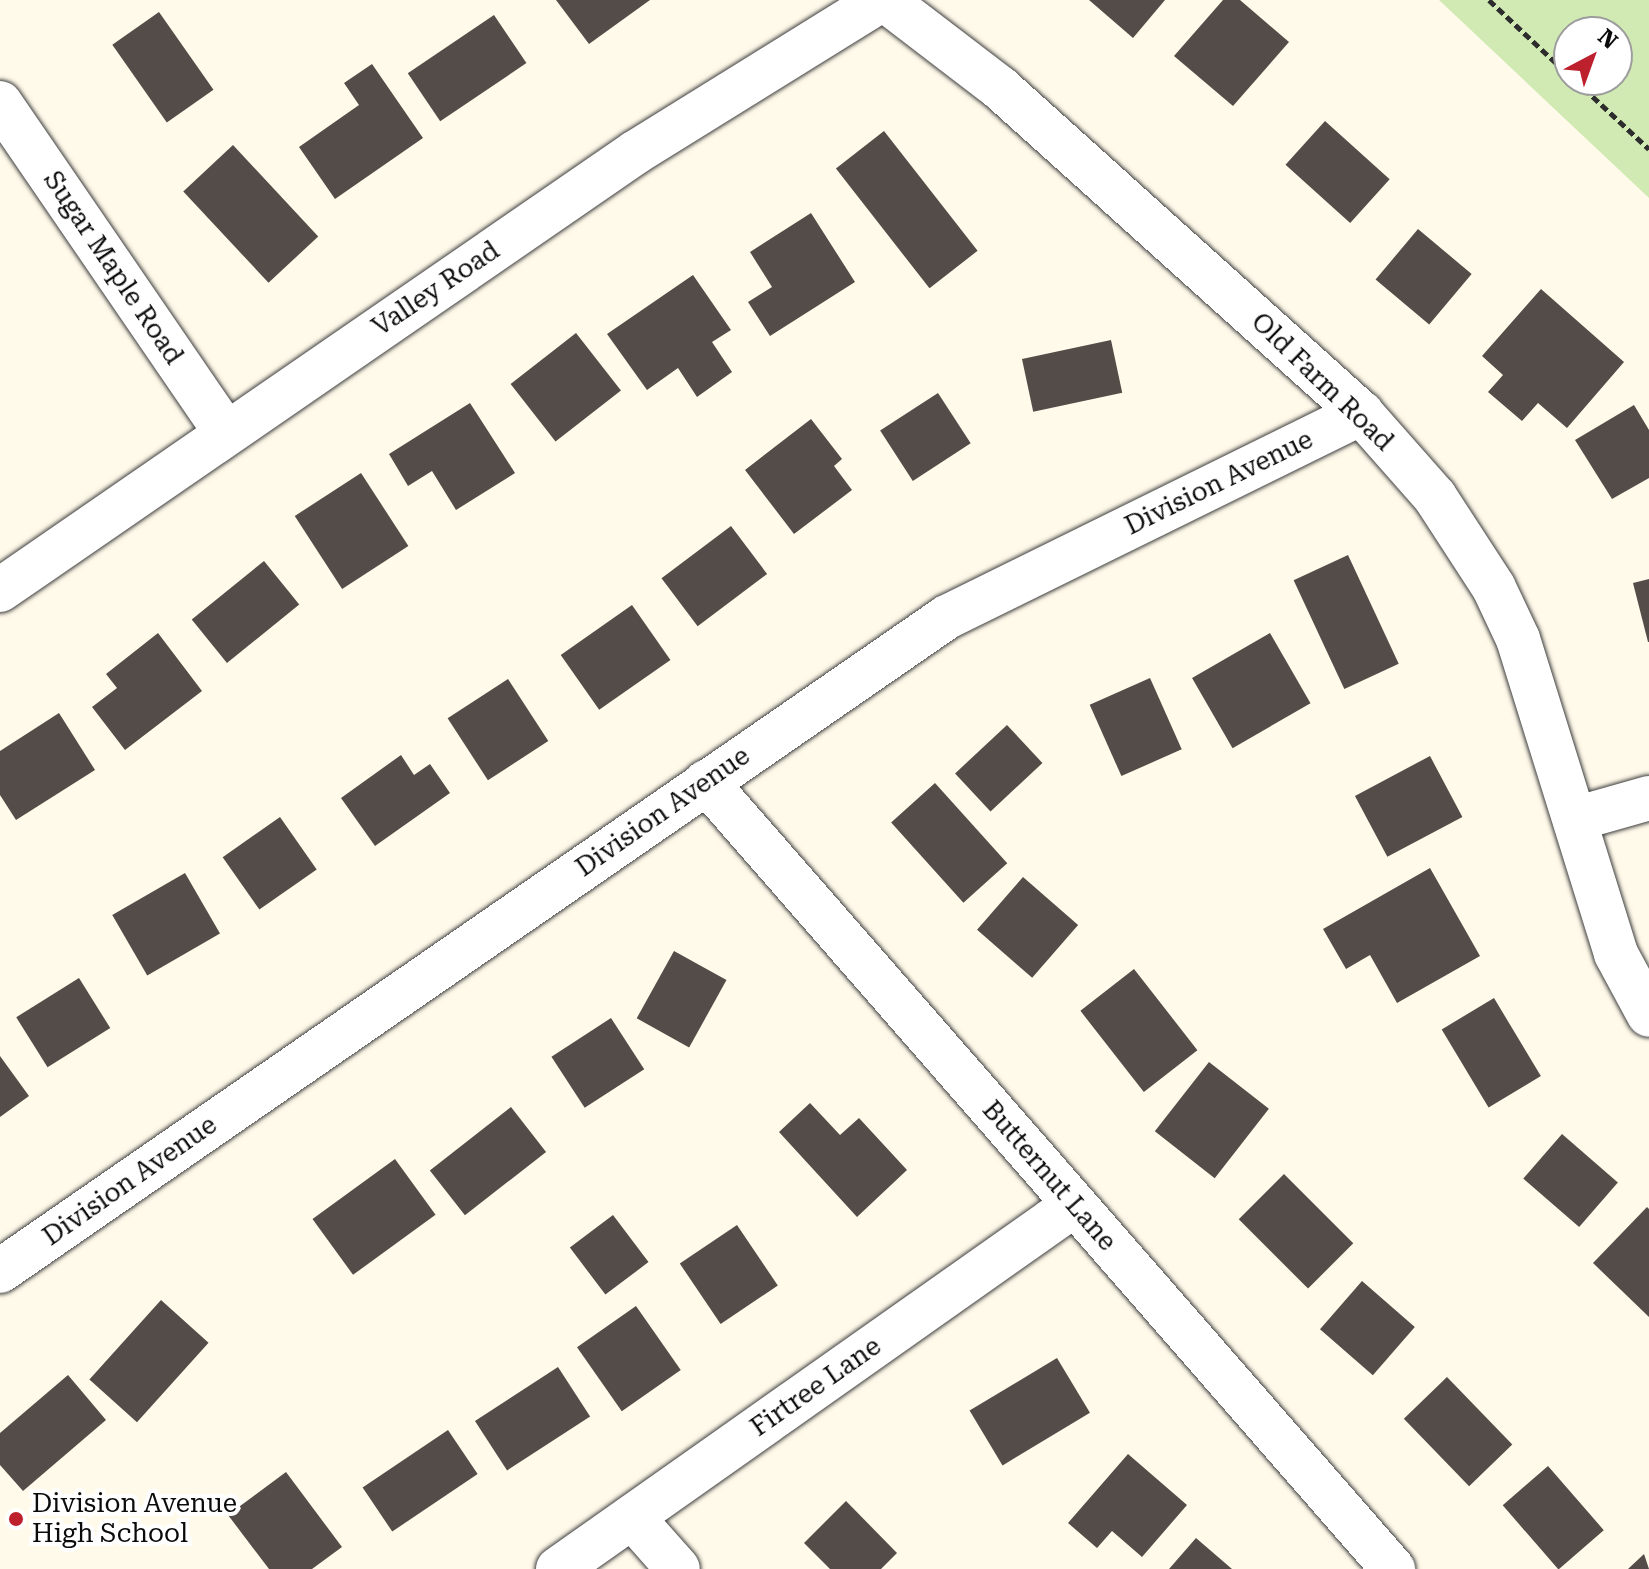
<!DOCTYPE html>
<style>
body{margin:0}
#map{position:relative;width:1649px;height:1569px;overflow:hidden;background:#fffaea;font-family:"Roboto Serif",serif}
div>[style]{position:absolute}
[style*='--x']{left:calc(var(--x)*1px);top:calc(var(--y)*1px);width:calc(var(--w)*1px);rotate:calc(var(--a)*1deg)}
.green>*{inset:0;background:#d1eab3}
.building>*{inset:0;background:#544c48;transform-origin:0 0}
.path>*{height:5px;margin-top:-2.5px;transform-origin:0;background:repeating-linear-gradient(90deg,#2d2d2d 0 8px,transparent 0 12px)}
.roads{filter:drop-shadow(0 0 2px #3e3e3e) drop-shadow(0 0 2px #3e3e3e)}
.minor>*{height:44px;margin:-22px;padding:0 22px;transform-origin:22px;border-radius:22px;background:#fff}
.dots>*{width:22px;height:22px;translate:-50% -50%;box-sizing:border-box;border:4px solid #fff;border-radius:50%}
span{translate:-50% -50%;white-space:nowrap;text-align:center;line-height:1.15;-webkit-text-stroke:8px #fff;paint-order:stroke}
.street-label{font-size:26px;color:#0b0b0b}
.poi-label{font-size:26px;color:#0b0b0b}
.left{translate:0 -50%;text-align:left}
.north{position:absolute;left:1553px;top:16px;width:80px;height:80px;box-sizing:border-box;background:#fff;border:2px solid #9d9d9d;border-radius:50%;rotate:41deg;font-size:22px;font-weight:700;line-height:32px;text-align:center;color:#0b0b0b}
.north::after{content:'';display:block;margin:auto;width:28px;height:36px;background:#be212e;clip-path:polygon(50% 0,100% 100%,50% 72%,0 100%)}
</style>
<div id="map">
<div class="green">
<i style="clip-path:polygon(evenodd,1439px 0,1649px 0,1649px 198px,1439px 0,1569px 32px,1617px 32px,1617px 80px,1569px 80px,1569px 32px)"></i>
</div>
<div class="building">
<i style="clip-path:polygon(556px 0,650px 0,589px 44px)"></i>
<i style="clip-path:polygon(1089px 0,1165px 0,1133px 38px)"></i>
<i style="clip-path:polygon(1223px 0,1240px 0,1289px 42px,1233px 106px,1174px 56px)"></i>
<i style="left:159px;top:12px;width:95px;height:57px;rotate:55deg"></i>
<i style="left:494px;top:15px;width:58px;height:104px;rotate:56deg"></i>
<i style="clip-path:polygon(372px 64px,423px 138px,335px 199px,299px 147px,359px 105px,344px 83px)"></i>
<i style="left:1325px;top:121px;width:87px;height:59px;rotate:42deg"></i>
<i style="left:884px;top:131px;width:152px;height:61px;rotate:52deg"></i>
<i style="left:233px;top:145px;width:125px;height:68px;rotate:47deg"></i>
<i style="clip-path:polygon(811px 213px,855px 282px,770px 336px,748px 302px,772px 287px,750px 252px)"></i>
<i style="left:1418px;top:229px;width:70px;height:66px;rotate:40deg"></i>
<i style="clip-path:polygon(693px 275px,731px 330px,712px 342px,732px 372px,697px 397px,678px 368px,647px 390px,607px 334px)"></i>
<i style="clip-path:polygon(1541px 289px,1624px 362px,1567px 428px,1538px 403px,1522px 421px,1488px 392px,1503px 375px,1482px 356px)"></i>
<i style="left:576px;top:333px;width:73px;height:83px;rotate:52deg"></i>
<i style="left:1111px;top:340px;width:54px;height:91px;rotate:78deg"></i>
<i style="left:938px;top:393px;width:60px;height:69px;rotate:57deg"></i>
<i style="clip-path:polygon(470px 403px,515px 473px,456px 510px,432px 471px,408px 486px,389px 454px)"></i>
<i style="clip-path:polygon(1634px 405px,1649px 430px,1649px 478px,1612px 499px,1575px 440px)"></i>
<i style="clip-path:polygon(811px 419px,842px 459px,834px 466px,852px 490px,794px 534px,745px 470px)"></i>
<i style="left:361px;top:473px;width:87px;height:79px;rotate:57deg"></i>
<i style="left:731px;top:526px;width:60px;height:87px;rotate:53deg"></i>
<i style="left:1348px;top:555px;width:120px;height:60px;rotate:65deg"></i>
<i style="left:264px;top:561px;width:56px;height:93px;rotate:51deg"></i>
<i style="clip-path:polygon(1649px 579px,1649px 642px,1648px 642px,1633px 583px)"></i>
<i style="left:632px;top:605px;width:67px;height:87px;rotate:55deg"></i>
<i style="clip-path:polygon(158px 633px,202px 691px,125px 750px,92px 707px,117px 688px,106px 674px)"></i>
<i style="left:1270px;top:633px;width:81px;height:90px;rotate:60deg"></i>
<i style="left:1150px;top:678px;width:78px;height:66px;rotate:66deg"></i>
<i style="left:508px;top:679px;width:74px;height:72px;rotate:57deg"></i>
<i style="clip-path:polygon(59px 713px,95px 770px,16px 820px,0 795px,0 751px)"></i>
<i style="left:1007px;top:725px;width:52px;height:71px;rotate:47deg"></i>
<i style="clip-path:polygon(401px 755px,414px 775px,430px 764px,450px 793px,375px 846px,341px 798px)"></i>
<i style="left:1430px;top:756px;width:69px;height:85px;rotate:62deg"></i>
<i style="left:935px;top:783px;width:108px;height:59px;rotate:48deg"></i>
<i style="left:280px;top:817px;width:64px;height:70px;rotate:55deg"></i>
<i style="clip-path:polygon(1430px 868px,1480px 956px,1397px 1003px,1370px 955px,1346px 969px,1323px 929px)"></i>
<i style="left:185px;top:873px;width:70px;height:84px;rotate:60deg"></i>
<i style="left:1023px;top:877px;width:73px;height:70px;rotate:41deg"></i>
<i style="left:674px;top:951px;width:60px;height:77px;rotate:29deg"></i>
<i style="left:1134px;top:969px;width:103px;height:68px;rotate:52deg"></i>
<i style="left:79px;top:978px;width:59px;height:74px;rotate:58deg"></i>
<i style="left:1494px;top:998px;width:91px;height:61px;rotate:59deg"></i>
<i style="left:611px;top:1018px;width:61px;height:71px;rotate:57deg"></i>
<i style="clip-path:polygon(0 1056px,29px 1096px,0 1117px)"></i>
<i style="left:1209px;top:1062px;width:76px;height:88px;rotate:38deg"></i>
<i style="clip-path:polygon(810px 1103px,840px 1135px,859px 1118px,907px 1170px,857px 1217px,779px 1132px)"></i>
<i style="left:511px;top:1107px;width:57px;height:103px;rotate:52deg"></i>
<i style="left:1562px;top:1134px;width:74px;height:59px;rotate:41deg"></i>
<i style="left:395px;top:1159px;width:69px;height:102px;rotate:54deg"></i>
<i style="left:1284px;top:1174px;width:98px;height:64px;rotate:45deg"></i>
<i style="clip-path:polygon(1647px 1207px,1649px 1209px,1649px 1317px,1593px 1263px)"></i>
<i style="left:613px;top:1215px;width:59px;height:54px;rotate:53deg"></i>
<i style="left:737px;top:1225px;width:73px;height:69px;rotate:56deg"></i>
<i style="left:1362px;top:1281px;width:70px;height:64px;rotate:41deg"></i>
<i style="left:161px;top:1300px;width:64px;height:107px;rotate:42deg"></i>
<i style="left:636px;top:1306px;width:78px;height:72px;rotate:55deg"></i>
<i style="left:1057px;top:1358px;width:64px;height:102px;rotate:59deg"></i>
<i style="left:558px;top:1367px;width:59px;height:99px;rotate:57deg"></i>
<i style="clip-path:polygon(68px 1375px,106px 1420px,23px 1491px,0 1465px,0 1433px)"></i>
<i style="left:1447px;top:1377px;width:94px;height:60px;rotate:46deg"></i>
<i style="left:448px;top:1430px;width:53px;height:103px;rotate:56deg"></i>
<i style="clip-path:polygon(1128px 1454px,1187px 1505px,1142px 1557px,1112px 1531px,1097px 1548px,1068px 1523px)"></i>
<i style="left:1548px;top:1466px;width:85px;height:60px;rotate:49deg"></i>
<i style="clip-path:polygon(286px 1472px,342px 1547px,312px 1569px,269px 1569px,228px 1515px)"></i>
<i style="clip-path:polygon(846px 1501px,897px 1553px,881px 1569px,830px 1569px,804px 1543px)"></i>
<i style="clip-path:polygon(1196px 1538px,1232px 1569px,1169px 1569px)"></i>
<i style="clip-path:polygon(1644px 1554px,1649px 1569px,1628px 1569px)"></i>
</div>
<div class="path">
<i style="--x:1489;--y:0;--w:110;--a:43.2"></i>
<i style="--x:1575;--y:80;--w:101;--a:43"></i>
</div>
<div class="roads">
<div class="minor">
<i style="--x:885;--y:0;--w:145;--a:37.4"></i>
<i style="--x:1000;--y:88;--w:486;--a:42"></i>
<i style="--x:1361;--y:413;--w:112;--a:48.6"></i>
<i style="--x:1435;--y:497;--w:108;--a:57"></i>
<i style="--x:1494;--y:588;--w:56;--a:64.8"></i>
<i style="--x:1518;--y:639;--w:330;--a:72.7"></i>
<i style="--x:1616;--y:954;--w:69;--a:61.6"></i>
<i style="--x:0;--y:103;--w:400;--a:55.6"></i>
<i style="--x:0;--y:590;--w:772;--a:-34.55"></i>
<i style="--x:636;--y:152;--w:288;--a:-31.8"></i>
<i style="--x:706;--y:782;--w:1045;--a:48.88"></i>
<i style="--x:1575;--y:819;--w:77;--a:-15.8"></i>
<i style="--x:0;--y:1271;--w:1151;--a:-34.63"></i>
<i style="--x:947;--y:617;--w:462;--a:-26.2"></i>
<i style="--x:632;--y:1517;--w:69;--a:48.5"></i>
<i style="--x:558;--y:1569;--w:631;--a:-35.2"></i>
</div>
</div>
<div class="dots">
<i style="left:16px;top:1519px;background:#be212e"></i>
</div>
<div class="street-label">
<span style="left:113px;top:268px;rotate:56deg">Sugar Maple Road</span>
<span style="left:436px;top:289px;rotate:-34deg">Valley Road</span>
<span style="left:1322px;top:382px;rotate:44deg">Old Farm Road</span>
<span style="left:1219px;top:483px;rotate:-26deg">Division Avenue</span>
<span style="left:663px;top:812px;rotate:-35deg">Division Avenue</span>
<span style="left:1049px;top:1176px;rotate:49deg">Butternut Lane</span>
<span style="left:130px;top:1181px;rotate:-35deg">Division Avenue</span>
<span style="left:816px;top:1387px;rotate:-35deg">Firtree Lane</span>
</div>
<div class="poi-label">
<span class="left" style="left:32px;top:1519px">Division Avenue<br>High School</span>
</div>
<div class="north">N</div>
</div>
